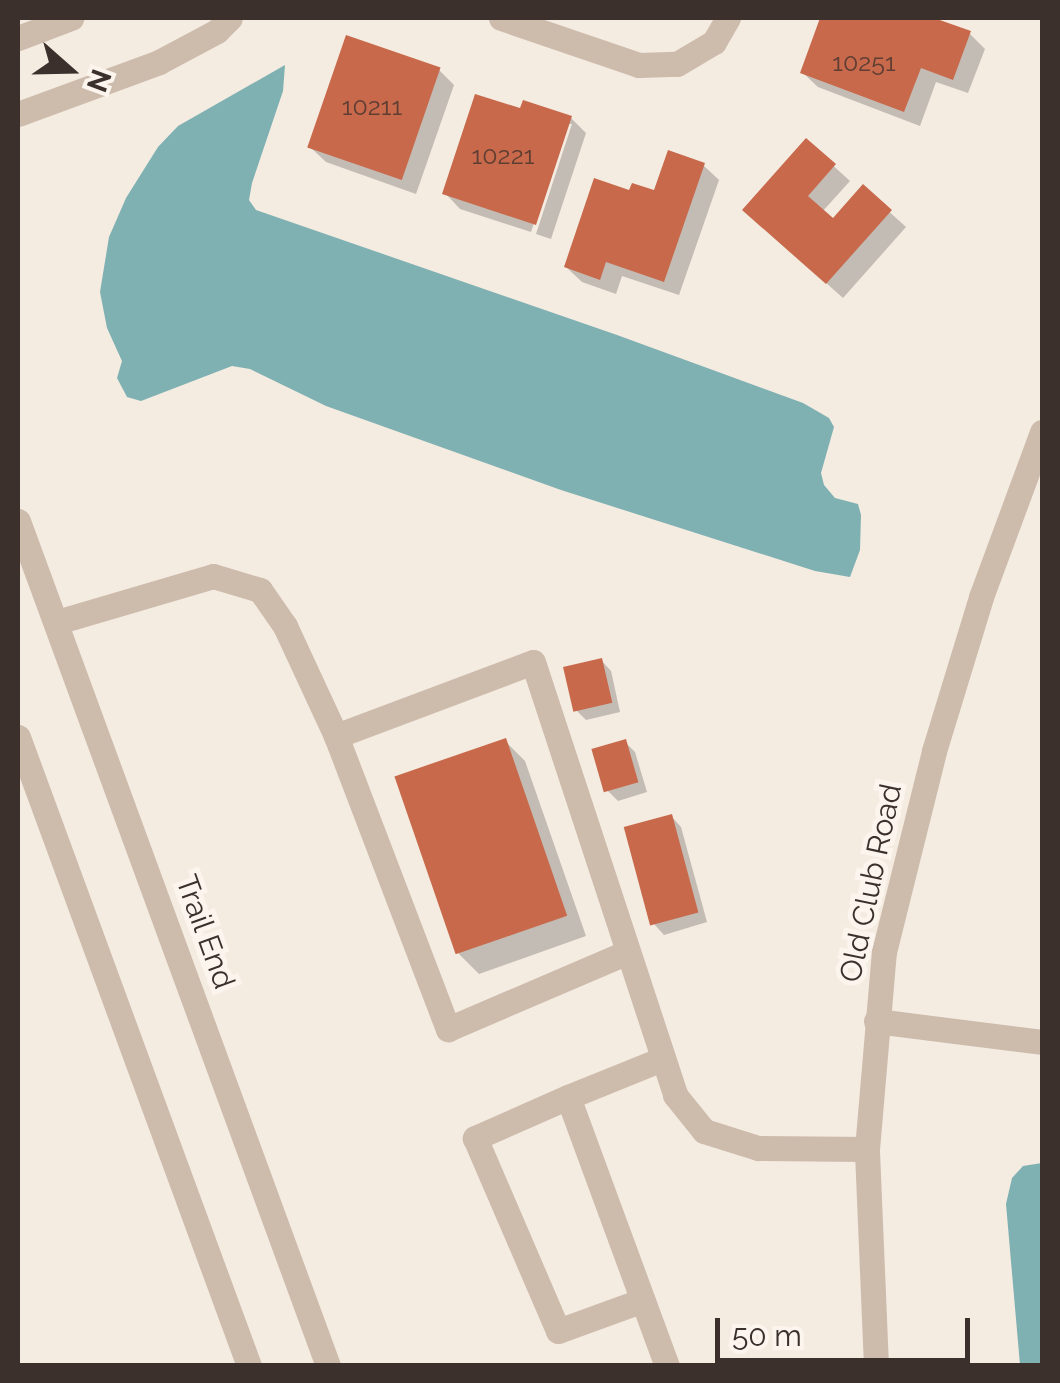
<!DOCTYPE html>
<style>
body{margin:0}
#map{position:relative;width:1060px;height:1383px;overflow:hidden;background:#f4ebe1;font-family:Raleway,sans-serif}
div>[style]{position:absolute}
[style*='--x']{left:calc(var(--x)*1px);top:calc(var(--y)*1px);width:calc(var(--w)*1px);rotate:calc(var(--a)*1deg)}
.water>*{inset:0;background:#7fb0b2}
.shadow>*{inset:0;background:#0003}
.building>*{inset:0;background:#c8694b;transform-origin:0 0}
.minor>*{height:25px;margin:-12.5px;padding:0 12.5px;transform-origin:12.5px;border-radius:12.5px;background:#cdbbac}
span{translate:-50% -50%;white-space:nowrap;text-align:center;line-height:1.15;-webkit-text-stroke:10px #fbf5ee;paint-order:stroke}
.number-label{font-size:25px;color:#5e3e33}
.number-label span{-webkit-text-stroke-width:0}
.street-label{font-size:30px;color:#3b302b}
.frame{position:absolute;inset:0;border:20px solid #3b302b;pointer-events:none}
.north{position:absolute;left:20px;top:20px;width:100px;height:100px;-webkit-text-stroke:8px #fbf5ee;paint-order:stroke;rotate:110deg;font-size:28px;font-weight:700;line-height:40px;text-align:center;color:#3b302b}
.north::after{content:'';display:block;margin:auto;width:35px;height:45px;background:#3b302b;clip-path:polygon(50% 0,100% 100%,50% 72%,0 100%)}
.scale{position:absolute;left:715px;top:1318px;width:255px;height:45px;box-sizing:border-box;border:5px solid #3b302b;border-top:0;padding-left:12px;font-size:30px;line-height:35px;white-space:nowrap;color:#3b302b;-webkit-text-stroke:8px #fbf5ee;paint-order:stroke}
</style>
<div id="map">
<div class="water">
<i style="clip-path:polygon(285px 65px,283px 91px,252px 183px,249px 200px,256px 210px,617px 335px,803px 403px,829px 418px,834px 427px,821px 473px,824px 485px,835px 498px,858px 504px,861px 515px,860px 550px,850px 577px,815px 571px,561px 490px,326px 406px,250px 369px,232px 366px,141px 401px,127px 397px,117px 378px,122px 361px,107px 328px,100px 292px,109px 237px,126px 198px,158px 147px,178px 126px)"></i>
<i style="clip-path:polygon(1042px 1163px,1042px 1365px,1020px 1365px,1006px 1204px,1012px 1178px,1023px 1166px)"></i>
</div>
<div class="shadow">
<i style="clip-path:polygon(823px 18px,927px 18px,970px 34px,985px 49px,968px 93px,936px 82px,920px 126px,818px 87px,802px 72px)"></i>
<i style="clip-path:polygon(439px 70px,454px 85px,416px 194px,326px 162px,310px 147px)"></i>
<i style="clip-path:polygon(522px 111px,571px 118px,586px 133px,551px 239px,536px 234px,572px 124px,567px 124px,531px 232px,460px 209px,445px 193px)"></i>
<i style="clip-path:polygon(807px 142px,850px 181px,822px 212px,833px 221px,863px 188px,906px 227px,843px 298px,761px 225px)"></i>
<i style="clip-path:polygon(703px 165px,719px 180px,679px 295px,622px 276px,616px 294px,582px 282px,566px 267px,630px 193px,656px 193px)"></i>
<i style="clip-path:polygon(601px 660px,611px 671px,620px 712px,586px 720px,576px 710px)"></i>
<i style="clip-path:polygon(505px 741px,525px 761px,586px 936px,479px 974px,459px 954px)"></i>
<i style="clip-path:polygon(625px 742px,635px 752px,647px 792px,618px 801px,608px 791px)"></i>
<i style="clip-path:polygon(671px 816px,681px 827px,707px 922px,664px 935px,654px 924px)"></i>
</div>
<div class="building">
<i style="clip-path:polygon(820px 18px,934px 18px,971px 31px,953px 80px,921px 68px,904px 112px,800px 73px)"></i>
<i style="left:346px;top:35px;width:100px;height:119px;rotate:19deg"></i>
<i style="clip-path:polygon(475px 94px,520px 108px,523px 100px,572px 116px,536px 225px,442px 194px)"></i>
<i style="clip-path:polygon(806px 138px,836px 164px,808px 196px,833px 218px,863px 184px,892px 210px,826px 284px,742px 210px)"></i>
<i style="clip-path:polygon(668px 150px,705px 163px,664px 282px,606px 262px,600px 280px,564px 267px,594px 178px,629px 190px,632px 183px,654px 190px)"></i>
<i style="left:602px;top:658px;width:46px;height:40px;rotate:77deg"></i>
<i style="left:506px;top:738px;width:188px;height:118px;rotate:71deg"></i>
<i style="left:626px;top:739px;width:45px;height:36px;rotate:74deg"></i>
<i style="left:672px;top:814px;width:102px;height:50px;rotate:75deg"></i>
</div>
<div class="minor">
<i style="--x:501;--y:18;--w:146;--a:18.8"></i>
<i style="--x:639;--y:65;--w:38;--a:-2"></i>
<i style="--x:677;--y:64;--w:43;--a:-30.7"></i>
<i style="--x:714;--y:42;--w:28;--a:-60"></i>
<i style="--x:18;--y:38;--w:57;--a:-20.7"></i>
<i style="--x:18;--y:114;--w:150;--a:-20.2"></i>
<i style="--x:159;--y:62;--w:66;--a:-28.1"></i>
<i style="--x:217;--y:31;--w:18;--a:-45"></i>
<i style="--x:18;--y:521;--w:900;--a:69.85"></i>
<i style="--x:57;--y:622;--w:163;--a:-16.4"></i>
<i style="--x:213;--y:576;--w:49;--a:16.6"></i>
<i style="--x:260;--y:590;--w:44;--a:55.2"></i>
<i style="--x:285;--y:626;--w:121;--a:65.1"></i>
<i style="--x:336;--y:736;--w:314;--a:69.1"></i>
<i style="--x:448;--y:1029;--w:193;--a:-23.2"></i>
<i style="--x:336;--y:736;--w:210;--a:-20.6"></i>
<i style="--x:533;--y:662;--w:456;--a:71.8"></i>
<i style="--x:675;--y:1095;--w:46;--a:51.1"></i>
<i style="--x:704;--y:1131;--w:57;--a:17.5"></i>
<i style="--x:758;--y:1148;--w:109;--a:0.5"></i>
<i style="--x:18;--y:737;--w:670;--a:69.83"></i>
<i style="--x:876;--y:1021;--w:167;--a:7.2"></i>
<i style="--x:662;--y:1059;--w:101;--a:158"></i>
<i style="--x:568;--y:1097;--w:287;--a:69.8"></i>
<i style="--x:568;--y:1097;--w:102;--a:156.2"></i>
<i style="--x:475;--y:1138;--w:210;--a:66.7"></i>
<i style="--x:558;--y:1331;--w:90;--a:-20"></i>
<i style="--x:876;--y:1366;--w:217;--a:-92.4"></i>
<i style="--x:867;--y:1149;--w:198;--a:-85.1"></i>
<i style="--x:884;--y:952;--w:207;--a:-76"></i>
<i style="--x:934;--y:751;--w:161;--a:-73"></i>
<i style="--x:981;--y:597;--w:176;--a:-69.7"></i>
</div>
<div class="number-label">
<span style="left:864px;top:62px">10251</span>
<span style="left:372px;top:106px">10211</span>
<span style="left:503px;top:155px">10221</span>
</div>
<div class="street-label">
<span style="left:871px;top:883px;rotate:-78deg">Old Club Road</span>
<span style="left:205px;top:932px;rotate:70deg">Trail End</span>
</div>
<div class="frame"></div>
<div class="north">N</div>
<div class="scale">50 m</div>
</div>
